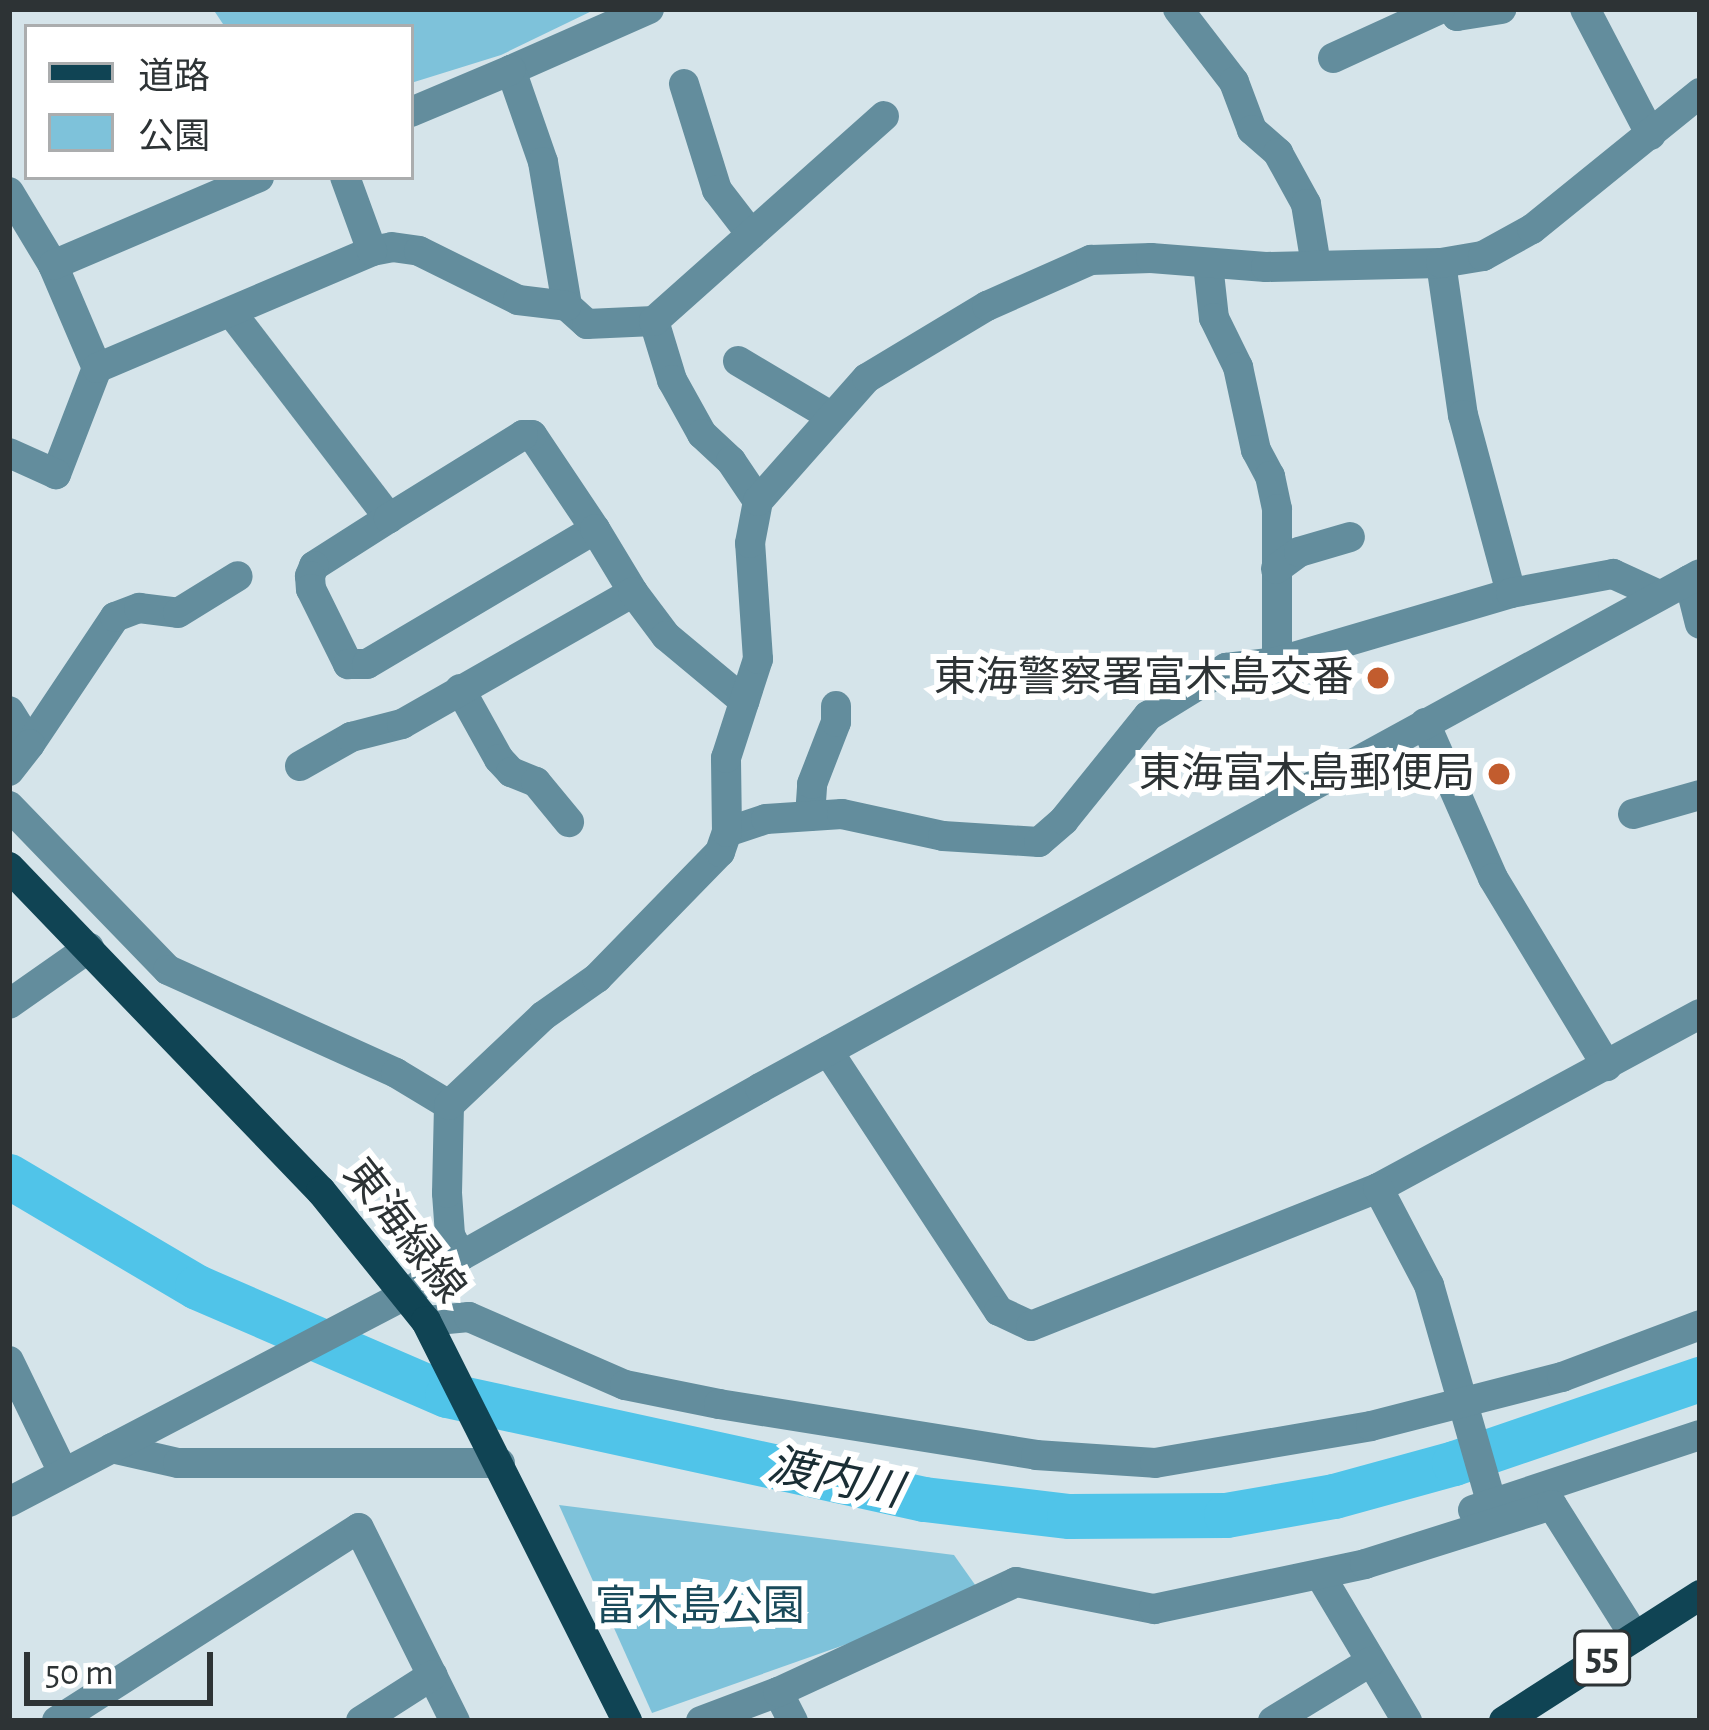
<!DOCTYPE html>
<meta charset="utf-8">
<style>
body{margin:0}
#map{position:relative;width:1709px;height:1730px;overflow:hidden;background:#d5e4ea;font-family:"Alegreya Sans","Noto Sans JP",sans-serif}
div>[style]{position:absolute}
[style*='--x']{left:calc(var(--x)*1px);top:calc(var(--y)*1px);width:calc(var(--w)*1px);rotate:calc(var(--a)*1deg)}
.green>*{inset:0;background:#7ec2da}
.river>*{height:45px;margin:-22.5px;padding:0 22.5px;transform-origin:22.5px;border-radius:22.5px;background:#50c4e9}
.minor>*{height:30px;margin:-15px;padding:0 15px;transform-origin:15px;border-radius:15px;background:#638d9d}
.major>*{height:30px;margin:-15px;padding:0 15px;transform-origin:15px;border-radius:15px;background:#104454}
.dots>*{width:33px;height:33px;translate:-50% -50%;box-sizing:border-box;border:6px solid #fff;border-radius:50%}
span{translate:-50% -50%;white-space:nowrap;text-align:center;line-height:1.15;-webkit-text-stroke:12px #fff;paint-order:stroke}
.shield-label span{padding:3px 9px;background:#fff;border:3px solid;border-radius:9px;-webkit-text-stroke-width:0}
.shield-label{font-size:39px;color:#2d3335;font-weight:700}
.poi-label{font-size:42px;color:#2d3335}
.right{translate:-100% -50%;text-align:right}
.street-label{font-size:42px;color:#2d3335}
.park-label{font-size:42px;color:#194a5a}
.water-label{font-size:45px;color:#1a2e35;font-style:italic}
.frame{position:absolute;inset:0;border:12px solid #2d3335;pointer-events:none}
.legend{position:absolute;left:24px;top:24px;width:390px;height:156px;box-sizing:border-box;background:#fff;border:3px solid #abadae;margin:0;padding:15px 21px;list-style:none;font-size:36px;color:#2d3335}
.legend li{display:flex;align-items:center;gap:24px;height:60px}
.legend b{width:60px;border:3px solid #abadae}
.scale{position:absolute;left:24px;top:1652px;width:189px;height:54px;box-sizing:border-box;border:6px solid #2d3335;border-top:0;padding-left:15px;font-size:36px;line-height:42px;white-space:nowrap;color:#2d3335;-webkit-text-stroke:9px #fff;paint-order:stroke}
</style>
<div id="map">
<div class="green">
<i style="clip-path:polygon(213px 9px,596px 9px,501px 55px,411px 83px,411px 27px,225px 27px)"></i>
<i style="clip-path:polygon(559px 1505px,954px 1555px,983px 1596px,652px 1713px)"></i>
</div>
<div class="river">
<i style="--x:9;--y:1176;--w:218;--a:30.6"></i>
<i style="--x:197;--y:1287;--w:272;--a:23.4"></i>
<i style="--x:447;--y:1395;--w:488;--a:12.3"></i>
<i style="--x:924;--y:1499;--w:146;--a:6.7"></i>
<i style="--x:1069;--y:1516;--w:157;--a:-0.4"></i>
<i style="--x:1226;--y:1515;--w:110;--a:-10"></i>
<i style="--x:1334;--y:1496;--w:124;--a:-15.4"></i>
<i style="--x:1454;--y:1463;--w:260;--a:-18.9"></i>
</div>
<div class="minor">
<i style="--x:649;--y:9;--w:151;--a:156.2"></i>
<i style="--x:511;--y:70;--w:97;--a:70.8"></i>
<i style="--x:543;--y:162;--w:146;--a:80.5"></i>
<i style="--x:567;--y:306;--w:27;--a:42"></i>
<i style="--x:587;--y:324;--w:67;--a:-2.6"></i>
<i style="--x:654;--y:321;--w:62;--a:73"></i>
<i style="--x:672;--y:380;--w:62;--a:60.9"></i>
<i style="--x:702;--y:434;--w:40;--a:43"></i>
<i style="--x:731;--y:461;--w:48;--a:56"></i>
<i style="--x:1178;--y:9;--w:92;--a:52.5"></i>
<i style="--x:1234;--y:82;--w:51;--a:69.4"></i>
<i style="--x:1252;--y:130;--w:35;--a:41"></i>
<i style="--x:1278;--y:153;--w:58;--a:61.2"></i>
<i style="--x:1306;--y:204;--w:62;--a:80.7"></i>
<i style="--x:1453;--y:9;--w:8;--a:60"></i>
<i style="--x:1457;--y:16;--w:45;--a:-9"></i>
<i style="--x:1585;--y:9;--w:142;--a:62.4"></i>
<i style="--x:1333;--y:58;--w:118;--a:-24.6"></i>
<i style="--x:684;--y:84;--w:111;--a:72.7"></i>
<i style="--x:717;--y:190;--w:56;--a:52.3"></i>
<i style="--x:411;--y:112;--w:108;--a:-22.8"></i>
<i style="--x:9;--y:192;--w:85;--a:58.9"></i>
<i style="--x:53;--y:265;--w:112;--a:66.9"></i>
<i style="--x:97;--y:368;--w:114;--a:111.1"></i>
<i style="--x:56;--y:474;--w:51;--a:-155.9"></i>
<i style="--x:372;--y:251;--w:20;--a:-11"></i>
<i style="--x:392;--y:247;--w:27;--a:8"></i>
<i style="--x:419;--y:251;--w:110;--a:26.3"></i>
<i style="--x:518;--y:300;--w:49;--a:7"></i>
<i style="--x:1441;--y:263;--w:154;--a:81.8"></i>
<i style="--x:1463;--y:415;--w:184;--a:74.9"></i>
<i style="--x:1208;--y:264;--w:54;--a:83.7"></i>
<i style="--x:1214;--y:318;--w:55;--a:63.9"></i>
<i style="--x:1238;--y:367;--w:85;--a:77.8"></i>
<i style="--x:1256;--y:450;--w:30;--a:62"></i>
<i style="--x:1270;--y:476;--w:34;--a:78"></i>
<i style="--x:1277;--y:509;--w:153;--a:90"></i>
<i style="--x:53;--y:265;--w:224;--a:-23.1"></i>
<i style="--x:231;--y:312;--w:260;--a:52.5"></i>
<i style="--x:389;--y:518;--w:89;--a:147.4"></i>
<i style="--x:314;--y:566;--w:11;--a:112"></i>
<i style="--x:310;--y:576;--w:13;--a:86"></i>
<i style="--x:311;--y:589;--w:84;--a:63.7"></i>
<i style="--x:348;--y:664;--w:19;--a:0"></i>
<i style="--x:367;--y:664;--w:265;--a:-30.6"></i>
<i style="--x:595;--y:529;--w:113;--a:-123.8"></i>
<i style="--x:532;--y:435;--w:9;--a:180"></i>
<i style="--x:523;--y:435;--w:158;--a:148.2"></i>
<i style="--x:654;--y:321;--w:308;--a:-41.7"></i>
<i style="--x:738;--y:361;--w:106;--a:30.7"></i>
<i style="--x:97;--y:368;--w:299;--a:-23"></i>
<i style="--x:372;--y:251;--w:79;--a:-110"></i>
<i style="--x:595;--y:529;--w:74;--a:58.9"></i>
<i style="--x:1276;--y:569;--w:29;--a:-36"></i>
<i style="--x:1299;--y:552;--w:53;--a:-16.4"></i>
<i style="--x:1689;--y:580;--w:45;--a:76"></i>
<i style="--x:460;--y:689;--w:80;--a:60.9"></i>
<i style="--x:499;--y:759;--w:18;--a:47"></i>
<i style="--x:511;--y:772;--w:27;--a:22"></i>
<i style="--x:536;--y:782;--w:52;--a:50.5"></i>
<i style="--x:9;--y:711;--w:39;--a:58"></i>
<i style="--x:30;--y:744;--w:153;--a:-56.2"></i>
<i style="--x:115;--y:617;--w:26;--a:-21"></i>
<i style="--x:139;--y:608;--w:39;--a:7"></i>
<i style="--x:178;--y:613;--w:70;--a:-31.7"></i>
<i style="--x:1425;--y:723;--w:169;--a:66.3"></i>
<i style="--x:1493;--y:878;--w:220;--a:58.8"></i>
<i style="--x:300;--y:766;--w:59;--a:-29.6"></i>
<i style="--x:351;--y:737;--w:53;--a:-14.3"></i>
<i style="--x:402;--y:724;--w:266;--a:-29.7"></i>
<i style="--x:633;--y:592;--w:55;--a:53.1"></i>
<i style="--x:666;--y:636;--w:102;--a:39.8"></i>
<i style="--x:9;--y:771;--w:34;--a:-52"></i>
<i style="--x:9;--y:806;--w:228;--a:45.9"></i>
<i style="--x:168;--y:970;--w:250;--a:24.3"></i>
<i style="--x:396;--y:1073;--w:62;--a:31.1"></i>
<i style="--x:1633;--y:814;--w:70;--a:-15.8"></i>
<i style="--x:810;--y:816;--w:32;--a:-86"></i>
<i style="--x:812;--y:784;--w:66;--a:-68.8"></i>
<i style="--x:836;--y:722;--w:16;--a:-90"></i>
<i style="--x:727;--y:832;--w:41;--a:-18.4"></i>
<i style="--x:766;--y:819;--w:76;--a:-3.8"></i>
<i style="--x:842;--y:814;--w:103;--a:12.3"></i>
<i style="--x:943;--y:836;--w:96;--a:3.6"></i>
<i style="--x:1039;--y:842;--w:33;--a:-41"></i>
<i style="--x:1064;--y:820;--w:134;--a:-51.1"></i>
<i style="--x:1148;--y:716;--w:92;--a:-31.6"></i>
<i style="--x:1226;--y:668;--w:51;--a:-6.7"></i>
<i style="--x:1277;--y:662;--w:244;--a:-16.4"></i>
<i style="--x:1511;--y:593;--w:104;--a:-10.6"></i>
<i style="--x:1613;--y:574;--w:51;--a:24.5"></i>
<i style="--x:9;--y:1004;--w:98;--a:-35"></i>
<i style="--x:828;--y:1051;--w:311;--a:56.7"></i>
<i style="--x:999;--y:1311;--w:35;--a:25"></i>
<i style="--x:1031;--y:1326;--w:373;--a:-21.7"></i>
<i style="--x:1378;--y:1188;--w:366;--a:-28.4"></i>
<i style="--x:1378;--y:1188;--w:110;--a:62.3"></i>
<i style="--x:1429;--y:1285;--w:229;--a:74"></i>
<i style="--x:461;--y:1256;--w:24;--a:-118"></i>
<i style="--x:450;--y:1235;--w:42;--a:-94.1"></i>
<i style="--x:447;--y:1193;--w:88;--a:-88.7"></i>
<i style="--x:449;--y:1105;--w:129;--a:-43.4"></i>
<i style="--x:543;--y:1016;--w:66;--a:-35.1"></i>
<i style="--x:597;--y:978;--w:176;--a:-45.7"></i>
<i style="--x:720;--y:852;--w:21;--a:-71"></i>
<i style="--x:727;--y:832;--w:74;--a:-90.8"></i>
<i style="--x:726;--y:758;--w:104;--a:-72.1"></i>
<i style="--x:758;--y:659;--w:116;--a:-93.9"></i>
<i style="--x:750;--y:543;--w:43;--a:-79.2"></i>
<i style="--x:758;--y:501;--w:164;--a:-48.5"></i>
<i style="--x:867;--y:378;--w:140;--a:-31"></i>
<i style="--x:987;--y:306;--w:114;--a:-23.9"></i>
<i style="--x:1091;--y:260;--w:60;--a:-1.9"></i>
<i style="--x:1151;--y:258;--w:115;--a:4.5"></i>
<i style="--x:1266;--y:267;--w:175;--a:-1.3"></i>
<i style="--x:1441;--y:263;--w:43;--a:-9.5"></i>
<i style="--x:1483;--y:256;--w:56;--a:-28.9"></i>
<i style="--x:1532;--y:229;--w:216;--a:-39"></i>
<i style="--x:426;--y:1321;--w:43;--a:-5.3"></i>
<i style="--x:469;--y:1317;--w:170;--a:23.6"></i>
<i style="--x:625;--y:1385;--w:96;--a:11.4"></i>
<i style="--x:719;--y:1404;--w:321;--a:9.1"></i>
<i style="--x:1036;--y:1455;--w:119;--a:3.8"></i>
<i style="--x:1155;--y:1463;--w:219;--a:-9.7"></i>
<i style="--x:1371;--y:1426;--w:197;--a:-14.4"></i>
<i style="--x:1562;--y:1377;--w:147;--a:-20.6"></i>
<i style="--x:9;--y:1361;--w:123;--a:64.1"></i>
<i style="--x:112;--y:1448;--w:68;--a:12.8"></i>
<i style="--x:178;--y:1463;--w:322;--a:0"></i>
<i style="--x:9;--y:1502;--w:447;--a:-27.6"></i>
<i style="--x:405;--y:1295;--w:68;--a:-34.9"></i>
<i style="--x:461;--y:1256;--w:343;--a:-29.3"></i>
<i style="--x:760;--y:1088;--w:1071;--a:-28.67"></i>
<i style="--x:1473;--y:1510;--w:239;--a:-18.3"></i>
<i style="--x:1320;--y:1575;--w:170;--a:59.2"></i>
<i style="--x:778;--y:1692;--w:33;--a:63"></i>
<i style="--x:57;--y:1721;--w:358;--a:-32.6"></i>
<i style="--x:359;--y:1528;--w:216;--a:63.6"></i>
<i style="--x:361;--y:1721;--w:85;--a:-32.6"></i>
<i style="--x:701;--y:1721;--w:82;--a:-20.6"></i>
<i style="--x:778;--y:1692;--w:262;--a:-24.8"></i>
<i style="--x:1016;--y:1582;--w:141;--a:11.1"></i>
<i style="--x:1154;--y:1609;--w:216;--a:-12"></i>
<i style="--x:1365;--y:1564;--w:196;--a:-17.5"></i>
<i style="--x:1552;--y:1505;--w:156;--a:57.8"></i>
<i style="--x:1273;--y:1721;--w:114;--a:-31.3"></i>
</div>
<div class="major">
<i style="--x:9;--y:867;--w:450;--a:46.1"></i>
<i style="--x:321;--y:1191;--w:167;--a:51.1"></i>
<i style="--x:426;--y:1321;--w:448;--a:63.3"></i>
<i style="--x:1504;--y:1721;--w:233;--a:-32.7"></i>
</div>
<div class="dots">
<i style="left:1378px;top:678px;background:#c25c2e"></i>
<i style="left:1499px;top:774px;background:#c25c2e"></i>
</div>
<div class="shield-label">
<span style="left:1602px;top:1658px">55</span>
</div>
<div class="poi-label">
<span class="right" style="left:1354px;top:678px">東海警察署富木島交番</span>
<span class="right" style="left:1475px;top:774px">東海富木島郵便局</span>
</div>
<div class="street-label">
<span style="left:404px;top:1231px;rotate:52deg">東海緑線</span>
</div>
<div class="park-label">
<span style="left:700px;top:1607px">富木島公園</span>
</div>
<div class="water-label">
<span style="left:835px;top:1479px;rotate:12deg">渡内川</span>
</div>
<div class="frame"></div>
<ul class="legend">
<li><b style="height:15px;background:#104454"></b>道路</li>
<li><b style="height:33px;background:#7ec2da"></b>公園</li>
</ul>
<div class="scale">50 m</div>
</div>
